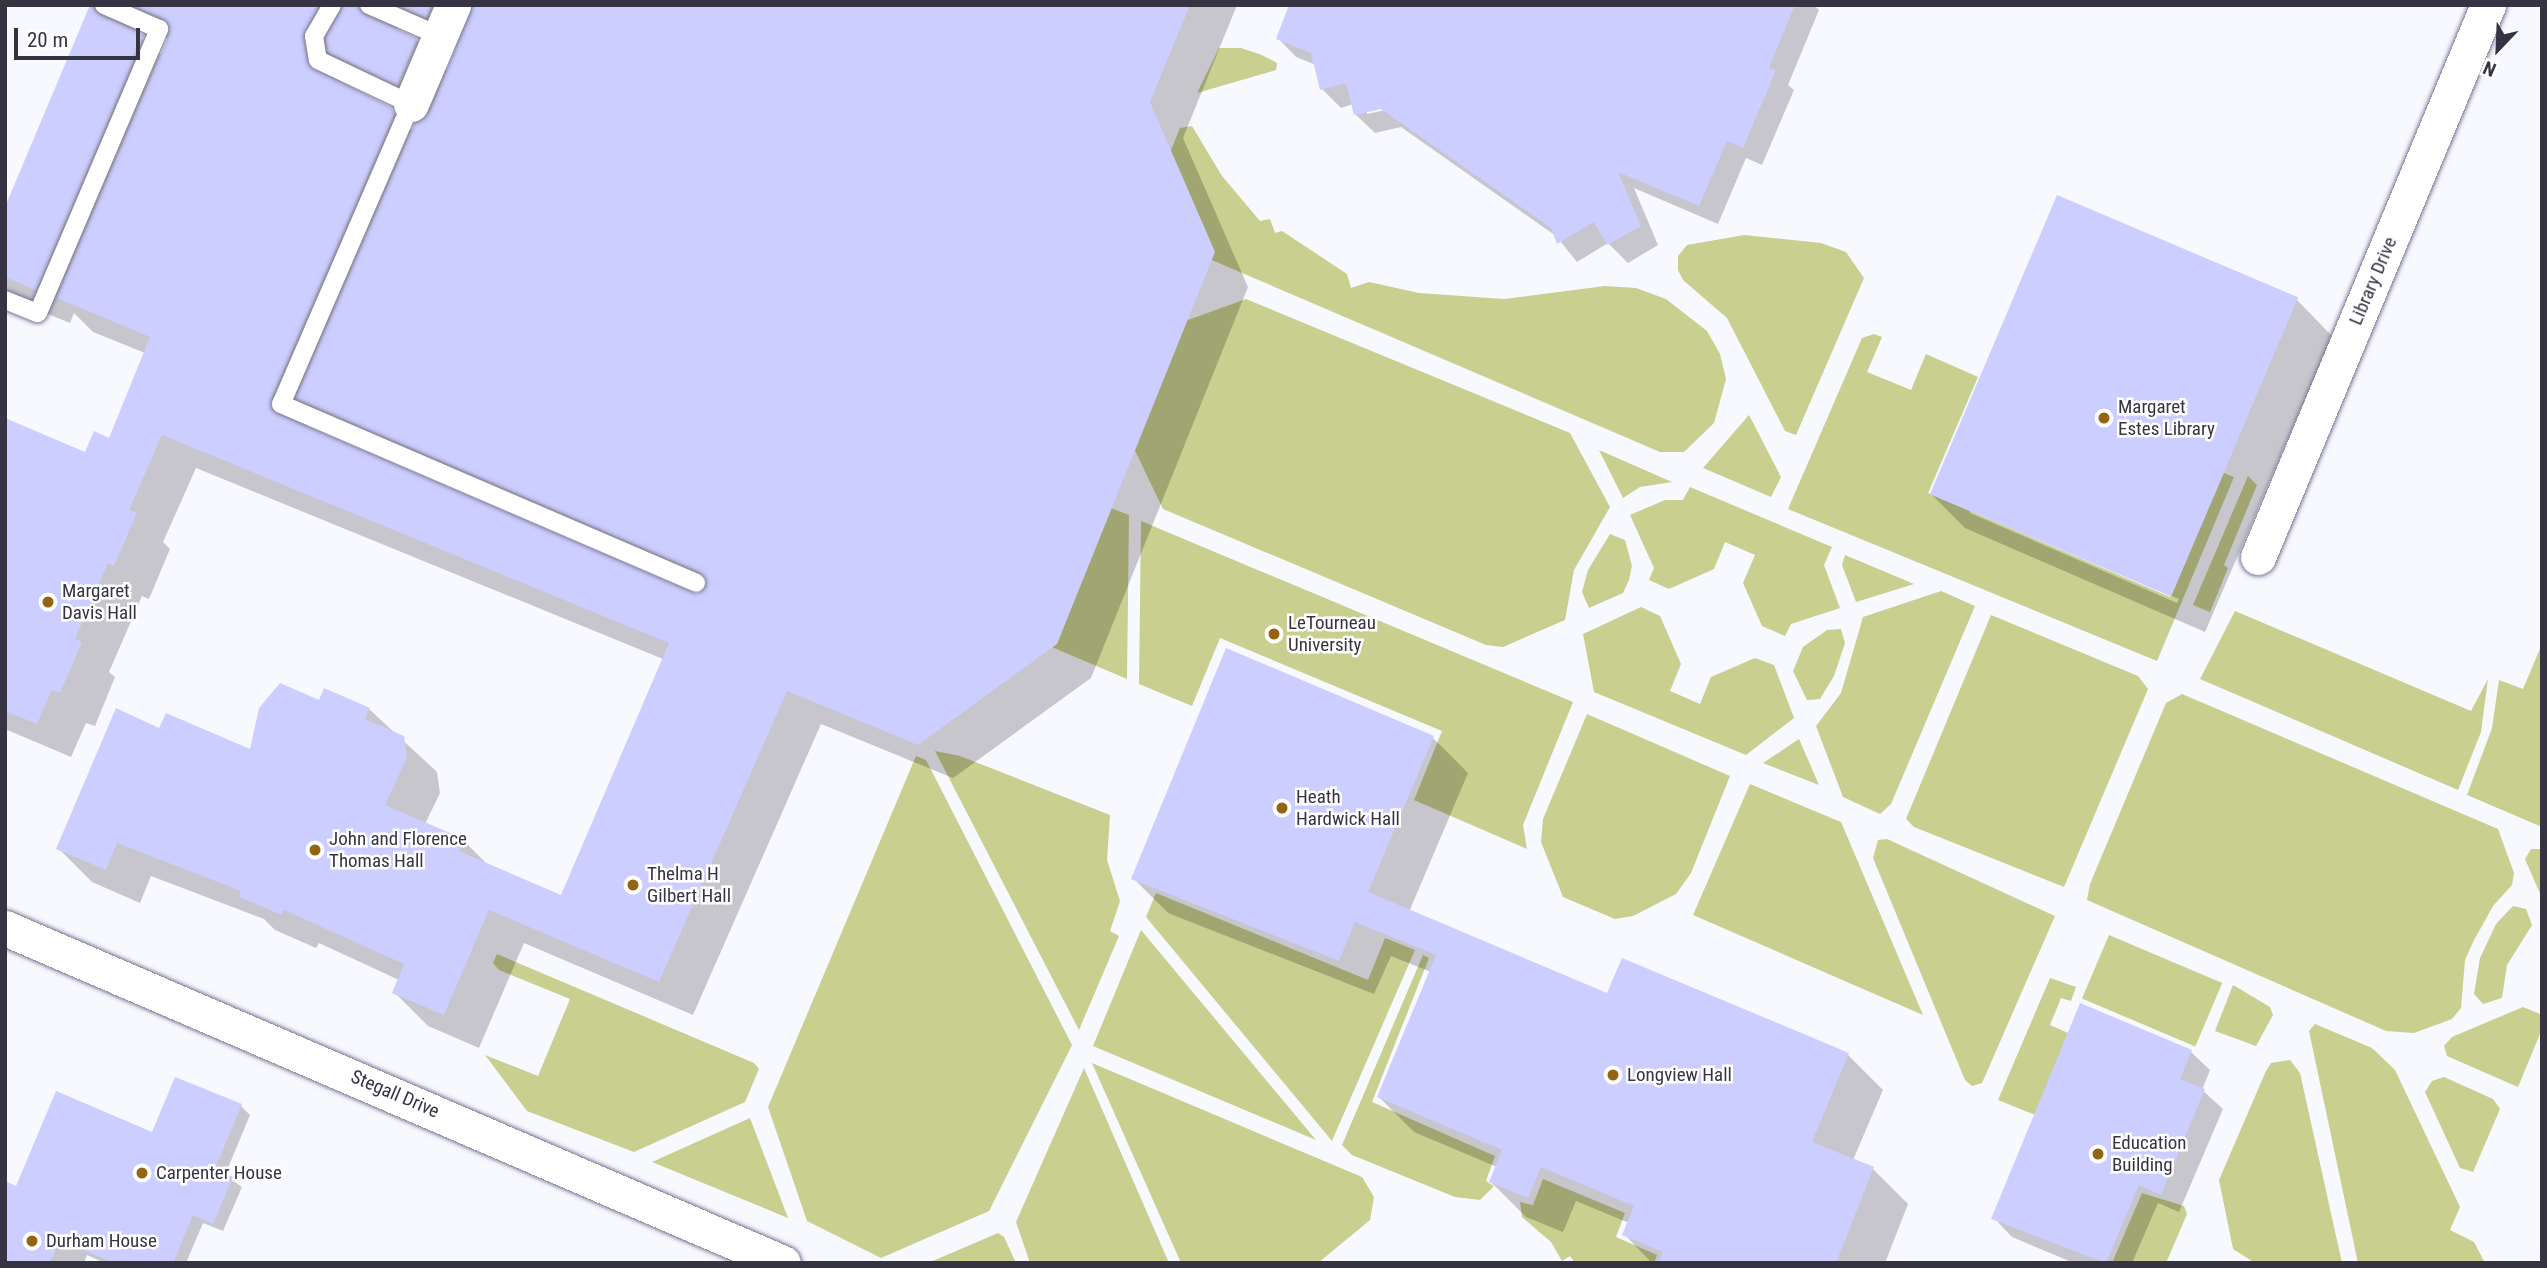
<!DOCTYPE html>
<style>
body{margin:0}
#map{position:relative;width:2547px;height:1268px;overflow:hidden;background:#f8f8ff;font-family:"Roboto Condensed",sans-serif}
div>[style]{position:absolute}
[style*='--x']{left:calc(var(--x)*1px);top:calc(var(--y)*1px);width:calc(var(--w)*1px);rotate:calc(var(--a)*1deg)}
.green>*{inset:0;background:#c8cf8f;transform-origin:0 0}
.shadow>*{inset:0;background:#0003}
.building>*{inset:0;background:#cbcefe;transform-origin:0 0}
.roads{filter:drop-shadow(0 0 2px #777392) drop-shadow(0 0 2px #777392)}
.service>*{height:18px;margin:-9px;padding:0 9px;transform-origin:9px;border-radius:9px;background:#fff}
.minor>*{height:35px;margin:-17.5px;padding:0 17.5px;transform-origin:17.5px;border-radius:17.5px;background:#fff}
.dots>*{width:19px;height:19px;translate:-50% -50%;box-sizing:border-box;border:4px solid #fff;border-radius:50%}
span{translate:-50% -50%;white-space:nowrap;text-align:center;line-height:1.15;-webkit-text-stroke:5px #fff;paint-order:stroke}
.street-label{font-size:19px;color:#363442}
.poi-label{font-size:19px;color:#363442}
.left{translate:0 -50%;text-align:left}
.frame{position:absolute;inset:0;border:7px solid #363442;pointer-events:none}
.north{position:absolute;left:2463px;top:14px;width:70px;height:70px;-webkit-text-stroke:5px #fff;paint-order:stroke;rotate:203deg;font-size:19px;font-weight:700;line-height:28px;text-align:center;color:#363442}
.north::after{content:'';display:block;margin:auto;width:24px;height:32px;background:#363442;clip-path:polygon(50% 0,100% 100%,50% 72%,0 100%)}
.scale{position:absolute;left:14px;top:28px;width:126px;height:32px;box-sizing:border-box;border:4px solid #363442;border-top:0;padding-left:9px;font-size:21px;line-height:24px;white-space:nowrap;color:#363442;-webkit-text-stroke:5px #fff;paint-order:stroke}
</style>
<div id="map">
<div class="green">
<i style="clip-path:polygon(1219px 48px,1241px 48px,1262px 55px,1277px 63px,1276px 70px,1197px 93px)"></i>
<i style="clip-path:polygon(1192px 126px,1222px 176px,1260px 221px,1270px 219px,1275px 233px,1282px 231px,1347px 274px,1351px 288px,1369px 282px,1419px 293px,1504px 299px,1605px 286px,1636px 288px,1666px 299px,1707px 331px,1720px 354px,1726px 379px,1714px 423px,1684px 452px,1660px 452px,1151px 234px,1142px 221px,1180px 128px)"></i>
<i style="clip-path:polygon(1744px 235px,1821px 243px,1846px 252px,1864px 278px,1796px 435px,1785px 431px,1727px 318px,1683px 280px,1678px 270px,1678px 256px,1687px 245px)"></i>
<i style="clip-path:polygon(1246px 299px,1570px 433px,1610px 507px,1574px 570px,1565px 620px,1503px 647px,1486px 645px,1163px 509px,1128px 436px,1177px 324px)"></i>
<i style="clip-path:polygon(1874px 334px,1882px 337px,1867px 372px,1911px 390px,1926px 354px,1978px 377px,1928px 493px,2170px 597px,2224px 473px,2234px 477px,2157px 661px,1788px 509px,1862px 338px)"></i>
<i style="clip-path:polygon(1749px 415px,1781px 477px,1771px 497px,1703px 468px)"></i>
<i style="clip-path:polygon(1599px 450px,1672px 482px,1640px 487px,1623px 498px)"></i>
<i style="clip-path:polygon(2248px 476px,2257px 485px,2224px 565px,2228px 568px,2210px 612px,2193px 605px)"></i>
<i style="clip-path:polygon(1690px 487px,1832px 547px,1824px 565px,1840px 608px,1791px 624px,1785px 636px,1762px 626px,1743px 583px,1755px 555px,1725px 542px,1714px 569px,1669px 589px,1649px 580px,1654px 568px,1630px 515px,1665px 500px,1683px 500px)"></i>
<i style="clip-path:polygon(1063px 490px,1129px 515px,1127px 679px,979px 616px)"></i>
<i style="clip-path:polygon(1141px 521px,1573px 702px,1523px 825px,1527px 849px,1414px 800px,1442px 731px,1220px 638px,1192px 706px,1139px 684px)"></i>
<i style="clip-path:polygon(1610px 534px,1625px 540px,1632px 566px,1629px 580px,1623px 593px,1589px 608px,1582px 592px,1588px 570px)"></i>
<i style="clip-path:polygon(1845px 555px,1914px 584px,1856px 602px,1842px 565px)"></i>
<i style="clip-path:polygon(1941px 591px,1975px 606px,1891px 804px,1880px 814px,1843px 797px,1816px 726px,1841px 693px,1863px 617px)"></i>
<i style="clip-path:polygon(1641px 607px,1660px 616px,1681px 664px,1670px 691px,1700px 704px,1711px 677px,1755px 658px,1774px 665px,1794px 718px,1746px 755px,1594px 692px,1583px 634px)"></i>
<i style="clip-path:polygon(2235px 611px,2471px 711px,2488px 679px,2481px 732px,2458px 790px,2200px 679px)"></i>
<i style="clip-path:polygon(1991px 615px,2138px 676px,2148px 689px,2064px 887px,1914px 827px,1906px 819px)"></i>
<i style="clip-path:polygon(1841px 629px,1845px 643px,1834px 676px,1820px 699px,1807px 700px,1793px 671px,1803px 647px,1827px 630px)"></i>
<i style="clip-path:polygon(2542px 644px,2542px 827px,2467px 795px,2492px 728px,2499px 680px,2523px 689px)"></i>
<i style="clip-path:polygon(2182px 694px,2498px 829px,2514px 873px,2512px 885px,2493px 906px,2473px 942px,2465px 960px,2461px 1008px,2452px 1019px,2414px 1033px,2386px 1031px,2087px 900px,2090px 884px,2166px 703px)"></i>
<i style="clip-path:polygon(1587px 714px,1730px 776px,1691px 873px,1676px 894px,1633px 916px,1615px 919px,1563px 897px,1541px 842px,1543px 819px)"></i>
<i style="clip-path:polygon(1799px 739px,1819px 785px,1763px 763px)"></i>
<i style="clip-path:polygon(935px 751px,960px 756px,1110px 815px,1107px 860px,1120px 901px,1110px 931px,1119px 936px,1079px 1030px)"></i>
<i style="clip-path:polygon(916px 756px,926px 760px,1072px 1045px,989px 1211px,881px 1258px,807px 1221px,768px 1107px)"></i>
<i style="clip-path:polygon(1750px 784px,1841px 822px,1923px 1015px,1693px 915px)"></i>
<i style="clip-path:polygon(1887px 839px,2055px 916px,1982px 1083px,1972px 1086px,1965px 1080px,1873px 858px,1878px 840px)"></i>
<i style="clip-path:polygon(2531px 849px,2542px 849px,2542px 898px,2525px 859px)"></i>
<i style="clip-path:polygon(1156px 893px,1368px 980px,1385px 938px,1415px 950px,1332px 1141px,1146px 917px)"></i>
<i style="clip-path:polygon(2513px 906px,2526px 909px,2532px 925px,2507px 965px,2502px 998px,2483px 1004px,2474px 994px,2480px 958px,2496px 924px)"></i>
<i style="clip-path:polygon(1141px 930px,1316px 1140px,1093px 1046px)"></i>
<i style="left:2109px;top:935px;width:123px;height:69px;rotate:23deg"></i>
<i style="clip-path:polygon(497px 954px,754px 1063px,759px 1069px,745px 1102px,634px 1152px,527px 1111px,485px 1055px,538px 1076px,570px 999px,499px 970px,493px 963px)"></i>
<i style="clip-path:polygon(1423px 955px,1429px 958px,1372px 1102px,1495px 1156px,1486px 1181px,1494px 1186px,1480px 1200px,1455px 1197px,1352px 1155px,1342px 1145px)"></i>
<i style="clip-path:polygon(2050px 978px,2076px 987px,2071px 1001px,2061px 998px,2050px 1025px,2068px 1033px,2035px 1115px,1998px 1100px)"></i>
<i style="clip-path:polygon(2233px 985px,2270px 1007px,2273px 1015px,2256px 1046px,2215px 1031px)"></i>
<i style="clip-path:polygon(2523px 1007px,2540px 1014px,2542px 1029px,2518px 1087px,2447px 1056px,2444px 1046px,2452px 1037px)"></i>
<i style="clip-path:polygon(2315px 1024px,2372px 1048px,2395px 1070px,2460px 1207px,2450px 1230px,2474px 1242px,2485px 1263px,2358px 1263px,2309px 1031px)"></i>
<i style="clip-path:polygon(2290px 1060px,2300px 1073px,2342px 1263px,2255px 1263px,2233px 1249px,2219px 1180px,2266px 1071px,2271px 1063px)"></i>
<i style="clip-path:polygon(1092px 1063px,1362px 1177px,1374px 1197px,1370px 1220px,1318px 1263px,1181px 1263px)"></i>
<i style="clip-path:polygon(1084px 1068px,1169px 1263px,1030px 1263px,1016px 1222px)"></i>
<i style="clip-path:polygon(2444px 1077px,2493px 1099px,2500px 1109px,2473px 1172px,2460px 1168px,2425px 1092px,2432px 1081px)"></i>
<i style="clip-path:polygon(750px 1118px,788px 1218px,652px 1162px)"></i>
<i style="clip-path:polygon(1543px 1179px,1625px 1213px,1616px 1237px,1657px 1255px,1654px 1263px,1575px 1263px,1570px 1256px,1562px 1261px,1551px 1242px,1522px 1217px,1520px 1202px,1533px 1205px)"></i>
<i style="clip-path:polygon(2142px 1193px,2184px 1206px,2187px 1214px,2166px 1263px,2112px 1263px)"></i>
<i style="clip-path:polygon(998px 1233px,1004px 1237px,1016px 1263px,928px 1263px)"></i>
</div>
<div class="shadow">
<i style="clip-path:polygon(evenodd,92px 5px,1237px 5px,1183px 138px,1248px 287px,1091px 678px,953px 778px,821px 724px,693px 1015px,524px 943px,479px 1048px,428px 1026px,394px 992px,399px 980px,319px 943px,316px 948px,275px 930px,264px 919px,151px 876px,140px 903px,92px 882px,58px 848px,160px 730px,251px 751px,320px 702px,369px 709px,437px 772px,440px 793px,425px 824px,463px 840px,488px 865px,562px 898px,663px 659px,196px 468px,163px 542px,170px 549px,149px 599px,142px 596px,109px 672px,115px 677px,95px 726px,86px 723px,71px 757px,5px 729px,5px 419px,86px 454px,110px 440px,145px 353px,93px 332px,74px 313px,70px 323px,16px 301px,5px 290px,5px 211px,92px 5px,144px 28px,169px 39px,162px 55px,133px 32px,144px 28px,92px 5px,409px 28px,457px 49px,448px 71px,416px 40px,392px 29px,409px 28px,92px 5px,338px 65px,364px 86px,427px 116px,413px 132px,390px 109px,340px 84px,338px 65px,92px 5px,313px 413px,332px 432px,708px 594px,691px 595px,307px 428px,313px 413px)"></i>
<i style="clip-path:polygon(evenodd,1291px 5px,1814px 5px,1819px 10px,1788px 85px,1794px 90px,1762px 165px,1746px 158px,1718px 224px,1634px 188px,1658px 245px,1628px 263px,1608px 243px,1577px 262px,1556px 236px,1401px 127px,1375px 133px,1356px 115px,1353px 104px,1341px 108px,1322px 89px,1316px 65px,1296px 57px,1278px 38px,1291px 5px,1389px 106px,1390px 109px,1367px 114px,1367px 111px,1389px 106px)"></i>
<i style="clip-path:polygon(evenodd,2297px 300px,2332px 336px,2205px 632px,1965px 528px,1930px 493px,2297px 300px,1970px 510px,2179px 599px,2177px 603px,1970px 513px,1970px 510px)"></i>
<i style="clip-path:polygon(1227px 650px,1433px 738px,1468px 773px,1409px 912px,1608px 995px,1848px 1055px,1883px 1090px,1853px 1160px,1873px 1169px,1908px 1204px,1885px 1263px,1652px 1263px,1624px 1234px,1629px 1223px,1576px 1201px,1563px 1232px,1526px 1217px,1491px 1182px,1497px 1167px,1414px 1132px,1379px 1097px,1431px 972px,1391px 956px,1374px 994px,1168px 913px,1133px 878px)"></i>
<i style="clip-path:polygon(2191px 1052px,2210px 1070px,2202px 1090px,2223px 1109px,2179px 1212px,2158px 1203px,2132px 1263px,2074px 1263px,2012px 1237px,1994px 1218px)"></i>
<i style="clip-path:polygon(241px 1106px,250px 1115px,225px 1175px,242px 1187px,223px 1231px,203px 1223px,186px 1263px,105px 1263px,87px 1255px,84px 1263px,5px 1263px,17px 1188px,153px 1134px)"></i>
</div>
<div class="building">
<i style="clip-path:polygon(90px 5px,99px 15px,144px 35px,36px 290px,5px 277px,5px 207px)"></i>
<i style="clip-path:polygon(133px 5px,319px 5px,303px 37px,309px 66px,391px 107px,394px 114px,271px 399px,272px 411px,697px 594px,707px 587px,701px 573px,296px 398px,415px 123px,430px 112px,473px 5px,1190px 5px,1150px 102px,1215px 252px,1057px 644px,918px 745px,787px 691px,659px 982px,489px 910px,444px 1015px,392px 993px,404px 964px,284px 910px,282px 915px,239px 897px,241px 891px,117px 843px,106px 870px,56px 849px,116px 708px,159px 728px,166px 713px,250px 749px,259px 708px,280px 683px,319px 700px,324px 688px,370px 708px,365px 719px,404px 736px,407px 758px,385px 805px,464px 839px,459px 851px,561px 895px,669px 643px,162px 435px,129px 510px,137px 513px,114px 566px,108px 563px,75px 639px,82px 642px,60px 693px,52px 690px,37px 724px,5px 711px,5px 418px,85px 452px,94px 431px,109px 438px,150px 337px,57px 298px,170px 33px,164px 19px)"></i>
<i style="clip-path:polygon(343px 5px,358px 5px,364px 15px,417px 38px,397px 85px,328px 52px,326px 38px)"></i>
<i style="clip-path:polygon(398px 5px,431px 5px,426px 17px)"></i>
<i style="clip-path:polygon(1289px 5px,1795px 5px,1769px 68px,1776px 70px,1743px 148px,1727px 141px,1699px 206px,1618px 172px,1641px 226px,1607px 245px,1594px 222px,1557px 244px,1551px 228px,1381px 109px,1354px 115px,1346px 83px,1320px 90px,1311px 53px,1276px 39px)"></i>
<i style="left:2057px;top:195px;width:262px;height:325px;rotate:23deg"></i>
<i style="clip-path:polygon(1226px 648px,1434px 736px,1368px 892px,1607px 993px,1622px 958px,1849px 1053px,1812px 1142px,1874px 1167px,1836px 1263px,1658px 1263px,1663px 1252px,1622px 1235px,1634px 1206px,1541px 1167px,1528px 1198px,1489px 1182px,1502px 1150px,1377px 1097px,1436px 955px,1355px 922px,1339px 961px,1131px 879px)"></i>
<i style="clip-path:polygon(2080px 1003px,2192px 1050px,2180px 1079px,2205px 1089px,2161px 1195px,2139px 1185px,2106px 1263px,1991px 1219px)"></i>
<i style="clip-path:polygon(175px 1077px,242px 1104px,215px 1169px,233px 1177px,213px 1224px,193px 1215px,173px 1263px,114px 1263px,60px 1240px,50px 1263px,5px 1263px,5px 1181px,16px 1186px,56px 1091px,152px 1132px)"></i>
</div>
<div class="roads">
<div class="service">
<i style="--x:332;--y:5;--w:36;--a:120"></i>
<i style="--x:314;--y:36;--w:24;--a:81"></i>
<i style="--x:318;--y:60;--w:103;--a:25.3"></i>
<i style="--x:411;--y:104;--w:327;--a:113.4"></i>
<i style="--x:281;--y:404;--w:452;--a:23.3"></i>
<i style="--x:369;--y:5;--w:77;--a:23.6"></i>
<i style="--x:5;--y:300;--w:35;--a:22"></i>
<i style="--x:38;--y:313;--w:309;--a:-66.9"></i>
<i style="--x:159;--y:29;--w:60;--a:-156.4"></i>
</div>
<div class="minor">
<i style="--x:411;--y:104;--w:108;--a:-67"></i>
<i style="--x:2258;--y:557;--w:598;--a:-67.38"></i>
<i style="--x:5;--y:928;--w:847;--a:23.3"></i>
</div>
</div>
<div class="dots">
<i style="left:2104px;top:418px;background:#936512"></i>
<i style="left:48px;top:602px;background:#936512"></i>
<i style="left:1274px;top:634px;background:#936512"></i>
<i style="left:1282px;top:808px;background:#936512"></i>
<i style="left:315px;top:850px;background:#936512"></i>
<i style="left:633px;top:885px;background:#936512"></i>
<i style="left:1613px;top:1075px;background:#936512"></i>
<i style="left:2098px;top:1154px;background:#936512"></i>
<i style="left:142px;top:1173px;background:#936512"></i>
<i style="left:32px;top:1241px;background:#936512"></i>
</div>
<div class="street-label">
<span style="left:2373px;top:281px;rotate:-67deg">Library Drive</span>
<span style="left:395px;top:1094px;rotate:23deg">Stegall Drive</span>
</div>
<div class="poi-label">
<span class="left" style="left:2118px;top:418px">Margaret<br>Estes Library</span>
<span class="left" style="left:62px;top:602px">Margaret<br>Davis Hall</span>
<span class="left" style="left:1288px;top:634px">LeTourneau<br>University</span>
<span class="left" style="left:1296px;top:808px">Heath<br>Hardwick Hall</span>
<span class="left" style="left:329px;top:850px">John and Florence<br>Thomas Hall</span>
<span class="left" style="left:647px;top:885px">Thelma H<br>Gilbert Hall</span>
<span class="left" style="left:1627px;top:1075px">Longview Hall</span>
<span class="left" style="left:2112px;top:1154px">Education<br>Building</span>
<span class="left" style="left:156px;top:1173px">Carpenter House</span>
<span class="left" style="left:46px;top:1241px">Durham House</span>
</div>
<div class="frame"></div>
<div class="north">N</div>
<div class="scale">20 m</div>
</div>
